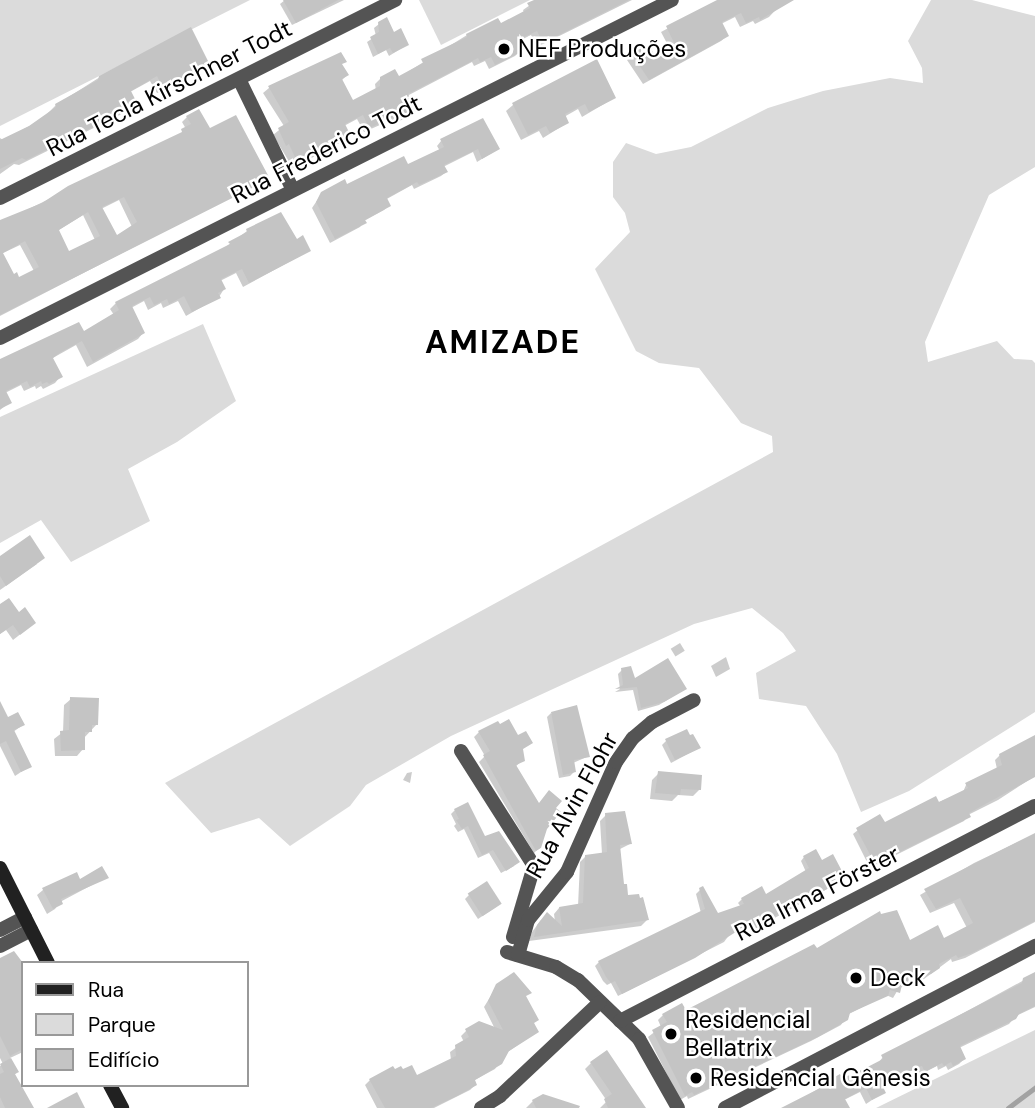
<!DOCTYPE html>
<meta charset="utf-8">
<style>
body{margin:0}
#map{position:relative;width:1035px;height:1108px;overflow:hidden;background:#fff;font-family:"DM Sans",sans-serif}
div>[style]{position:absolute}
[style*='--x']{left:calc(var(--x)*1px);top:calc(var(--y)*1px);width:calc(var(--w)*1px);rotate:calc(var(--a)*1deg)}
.green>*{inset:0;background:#dbdbdb}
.shadow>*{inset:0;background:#0003;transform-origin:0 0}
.stream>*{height:4.5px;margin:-2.25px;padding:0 2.25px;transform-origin:2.25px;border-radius:2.25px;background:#a2a2a2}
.building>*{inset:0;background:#c4c4c4;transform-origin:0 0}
.street>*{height:14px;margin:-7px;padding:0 7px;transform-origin:7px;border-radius:7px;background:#545454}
.secondary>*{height:14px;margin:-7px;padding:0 7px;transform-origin:7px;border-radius:7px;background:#212121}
.dots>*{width:19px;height:19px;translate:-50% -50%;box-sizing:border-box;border:4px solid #fff;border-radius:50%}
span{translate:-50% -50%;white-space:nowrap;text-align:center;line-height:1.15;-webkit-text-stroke:5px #fff;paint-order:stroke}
.poi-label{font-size:24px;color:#000}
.left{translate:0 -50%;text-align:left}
.street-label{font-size:24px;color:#000}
.district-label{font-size:32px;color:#000;font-weight:700;letter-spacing:2px}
.legend{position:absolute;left:21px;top:961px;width:228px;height:126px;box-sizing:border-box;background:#fff;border:2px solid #999;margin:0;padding:9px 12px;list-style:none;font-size:21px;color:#000}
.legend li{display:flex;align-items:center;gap:14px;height:35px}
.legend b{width:35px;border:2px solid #999}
</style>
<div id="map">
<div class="green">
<i style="clip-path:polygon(0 0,250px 0,0 126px)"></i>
<i style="clip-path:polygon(419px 0,530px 0,441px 45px)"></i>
<i style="clip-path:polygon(931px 0,972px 0,1035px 16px,1035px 167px,989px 195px,925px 342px,928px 362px,997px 341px,1014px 359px,1032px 360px,1035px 363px,1035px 712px,909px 791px,861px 812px,837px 754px,806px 706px,759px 699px,756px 673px,796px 651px,783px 633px,752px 608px,694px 624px,451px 736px,366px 785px,350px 806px,290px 846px,259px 818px,211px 833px,165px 783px,773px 452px,772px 436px,741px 423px,699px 368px,659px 363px,636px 351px,595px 269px,630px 232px,625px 213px,613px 197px,613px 162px,626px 143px,656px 154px,691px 147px,768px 108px,823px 91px,890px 78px,923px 83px,922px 68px,908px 41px)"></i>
<i style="clip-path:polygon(203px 324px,236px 401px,177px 442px,128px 469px,150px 521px,71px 562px,41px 520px,0 543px,0 417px)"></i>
<i style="clip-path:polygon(1035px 1030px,1035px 1108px,876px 1108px)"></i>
</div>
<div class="shadow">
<i style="clip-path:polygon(285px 0,344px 0,292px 25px,280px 4px)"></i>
<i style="clip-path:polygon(537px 0,632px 0,537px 47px,531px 35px,517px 42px,521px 50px,515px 56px,489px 69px,485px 61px,474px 66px,472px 62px,407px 96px,415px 110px,410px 116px,393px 124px,389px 121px,364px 132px,357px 119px,344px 126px,349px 136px,343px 141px,293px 168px,273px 135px,284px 126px,263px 93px,269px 88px,341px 54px,340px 65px,347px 75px,341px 81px,352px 103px,376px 91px,375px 84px,381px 78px,398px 78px,467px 35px,500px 26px,524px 13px,523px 10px)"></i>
<i style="clip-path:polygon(720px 0,785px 0,769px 17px,755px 24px,753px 21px,740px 27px,735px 17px,721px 24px,727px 36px,721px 41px,643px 84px,627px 60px,632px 55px,655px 61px,672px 53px,661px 32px)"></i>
<i style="clip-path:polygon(379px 24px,393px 34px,407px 45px,389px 56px,386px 50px,373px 57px,367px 42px,376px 36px,374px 28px)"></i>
<i style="clip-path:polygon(596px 61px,614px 98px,582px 117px,578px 109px,564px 117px,567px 123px,543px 138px,539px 131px,521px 140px,506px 111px,513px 105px)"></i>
<i style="clip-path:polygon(208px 65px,162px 92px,157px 93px,150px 81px,130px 92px,136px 104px,130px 110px,19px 165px,14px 164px,0 174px,0 138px,3px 140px,41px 120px,56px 105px,100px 77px)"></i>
<i style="clip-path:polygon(evenodd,187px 117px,210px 130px,268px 178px,0 316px,0 223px,178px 136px,186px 129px,182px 122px,187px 117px,119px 200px,132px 227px,116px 238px,101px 209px,119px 200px,187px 117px,83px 215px,95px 240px,69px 253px,57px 231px,83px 215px,187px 117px,20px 245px,34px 271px,18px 279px,13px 276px,1px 254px,20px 245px)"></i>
<i style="clip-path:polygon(441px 141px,498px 149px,477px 162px,473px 152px,443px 167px,446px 172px,441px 176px,414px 189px,412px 185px,385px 200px,389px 205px,384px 210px,364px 221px,360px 227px,330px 243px,312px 208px,322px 193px,407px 166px,440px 151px,437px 146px)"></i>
<i style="clip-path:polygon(247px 231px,296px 241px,309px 251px,243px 287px,236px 273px,220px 281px,224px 289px,219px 297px,186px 316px,178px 301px,163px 308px,161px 303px,148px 310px,144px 301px,131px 308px,143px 333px,138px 339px,87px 367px,76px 345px,51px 359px,60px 377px,55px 383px,43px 389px,41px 386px,36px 389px,35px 386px,24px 391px,21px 385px,5px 393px,10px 402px,0 410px,0 362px,83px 333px,114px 315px,110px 309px,116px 303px,223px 249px)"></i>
<i style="clip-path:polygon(0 558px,37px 564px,0 590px)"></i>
<i style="clip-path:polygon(0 607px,27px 629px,13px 640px,6px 630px,0 634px)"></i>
<i style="left:680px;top:643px;width:9px;height:11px;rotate:58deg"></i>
<i style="clip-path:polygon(726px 657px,730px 669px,716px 677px,711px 666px)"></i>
<i style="clip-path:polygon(622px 670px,634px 680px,685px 689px,659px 705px,638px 711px,633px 690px,615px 692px,620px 689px,618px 674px)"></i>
<i style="clip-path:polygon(71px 699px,97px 724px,83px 739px,83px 749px,77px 756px,55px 756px,54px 739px,63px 732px,64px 705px)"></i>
<i style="clip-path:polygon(551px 713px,589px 756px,573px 763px,574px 772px,570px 776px,559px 778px,547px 717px)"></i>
<i style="clip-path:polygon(0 719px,23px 725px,13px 732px,30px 766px,15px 776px,0 746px)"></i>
<i style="clip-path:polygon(479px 732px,531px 742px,521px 750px,523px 760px,515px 767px,538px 805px,545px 828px,540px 847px,534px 853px,479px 762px,485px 756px,474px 737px)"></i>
<i style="clip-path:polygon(1035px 737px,1035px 776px,998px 800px,968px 815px,964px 821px,870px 868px,853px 834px,858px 830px,884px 825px,963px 792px,966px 785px,997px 769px,995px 760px,1000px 755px)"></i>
<i style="clip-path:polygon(666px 741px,699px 748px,671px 763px,662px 745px)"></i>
<i style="clip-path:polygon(412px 772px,410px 783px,403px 780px,407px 773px)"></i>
<i style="clip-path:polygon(659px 773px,700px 789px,693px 796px,678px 795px,672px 801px,650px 799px,652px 780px)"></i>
<i style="clip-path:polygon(455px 810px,514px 866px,501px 873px,489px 853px,478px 858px,464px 829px,458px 832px,454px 826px,456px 824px,451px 814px)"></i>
<i style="clip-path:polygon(606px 815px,630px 844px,618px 850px,622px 886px,627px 897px,647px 920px,641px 926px,529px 941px,532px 932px,541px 920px,555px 922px,554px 914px,559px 908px,578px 906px,580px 862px,586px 856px,602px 854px,600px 821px)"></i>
<i style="clip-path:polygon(1035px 834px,1035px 922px,965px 958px,952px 962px,951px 959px,924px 979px,899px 988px,893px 998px,886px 995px,847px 1015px,841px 1025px,811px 1041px,688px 1099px,687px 1096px,680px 1100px,648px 1037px,661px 1027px,658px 1020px,663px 1015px,685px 1013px,816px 950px,943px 941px,967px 928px,954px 903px,930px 913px,920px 895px,974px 863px)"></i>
<i style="clip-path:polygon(804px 857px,833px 879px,827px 889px,753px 930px,749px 924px,730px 934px,724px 942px,618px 996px,611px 983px,607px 985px,603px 981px,595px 966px,599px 962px,701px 913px,696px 894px,700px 890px,717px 915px,741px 907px,738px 903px,742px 899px,765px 896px,806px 872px,801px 861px)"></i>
<i style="clip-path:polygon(107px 877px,60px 902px,55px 909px,47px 914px,37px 895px,43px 890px)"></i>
<i style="clip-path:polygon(469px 895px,496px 907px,478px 919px,465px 899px)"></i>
<i style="clip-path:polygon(0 960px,23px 978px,23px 1052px,10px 1058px,17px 1072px,14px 1075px,32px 1108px,0 1108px,0 1066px,3px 1064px,0 1058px)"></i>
<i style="clip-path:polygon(1035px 974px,1035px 1007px,1016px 1016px,1009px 1024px,959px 1048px,964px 1059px,959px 1064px,948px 1070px,946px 1066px,938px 1070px,937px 1066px,919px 1075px,917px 1070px,911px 1071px,887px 1083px,882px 1087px,884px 1092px,866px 1104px,860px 1092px,844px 1100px,842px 1108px,786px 1108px,830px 1082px,835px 1091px,841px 1079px,878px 1063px,883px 1057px)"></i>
<i style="clip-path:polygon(497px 986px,525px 997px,537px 1032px,506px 1053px,495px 1069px,473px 1081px,475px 1085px,470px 1090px,434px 1108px,377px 1108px,365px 1085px,370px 1080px,416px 1077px,451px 1060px,450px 1052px,464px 1042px,461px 1036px,466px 1031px,495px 1029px,484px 1007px)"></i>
<i style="clip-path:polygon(591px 1063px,645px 1108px,600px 1108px,607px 1101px,585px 1069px)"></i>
<i style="clip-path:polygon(533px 1101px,561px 1108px,526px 1108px)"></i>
</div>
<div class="stream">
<i style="--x:1008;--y:1108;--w:34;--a:-37"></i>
</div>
<div class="building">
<i style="clip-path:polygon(283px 0,338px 0,296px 23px)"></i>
<i style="clip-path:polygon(534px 0,629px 0,543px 43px,537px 31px,518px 40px,523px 51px,495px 65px,491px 57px,480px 62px,478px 58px,408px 94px,417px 111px,400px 120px,395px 117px,369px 128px,363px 115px,345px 124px,351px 136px,298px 164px,289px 144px,286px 146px,278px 128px,289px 122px,268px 86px,341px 52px,347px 62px,342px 64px,349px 75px,342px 79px,353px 100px,380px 86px,380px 77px,395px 69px,399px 76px,423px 63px,421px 59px,467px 37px,466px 34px,498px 18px,501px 23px,530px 8px,527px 3px)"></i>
<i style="clip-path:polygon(717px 0,794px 0,760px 20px,759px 17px,746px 23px,741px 13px,722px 22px,729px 36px,649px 80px,631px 53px,649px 45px,656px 58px,677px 49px,666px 26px)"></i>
<i style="clip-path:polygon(387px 17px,394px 32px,401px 28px,409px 45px,393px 53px,390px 48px,378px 54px,370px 37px,379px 32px,378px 22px)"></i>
<i style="clip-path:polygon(191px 27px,210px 65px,169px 87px,163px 88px,157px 76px,131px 91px,138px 105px,26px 160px,22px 158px,0 169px,0 140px,29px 126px,56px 107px,55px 104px,98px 80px,99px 76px)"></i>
<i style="clip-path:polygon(597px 59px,616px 98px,589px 112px,585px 104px,565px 114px,569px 123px,550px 133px,546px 126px,528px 135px,512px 103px)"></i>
<i style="clip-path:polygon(evenodd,199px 109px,210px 128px,236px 115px,270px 179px,0 315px,0 220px,42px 203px,68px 186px,182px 132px,181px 129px,191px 124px,186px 116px,199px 109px,124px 197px,137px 222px,117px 235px,102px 207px,124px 197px,199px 109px,88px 212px,100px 236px,69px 251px,59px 230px,88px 212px,199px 109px,25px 241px,39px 267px,19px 277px,17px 272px,14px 274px,3px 253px,25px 241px)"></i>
<i style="clip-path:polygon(483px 118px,500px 149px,482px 159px,478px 149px,444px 165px,448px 172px,419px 185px,417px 182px,387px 198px,391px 206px,365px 220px,367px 223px,335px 239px,316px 202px,321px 192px,345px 179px,347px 184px,404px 156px,408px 164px,444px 147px,440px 139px)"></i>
<i style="clip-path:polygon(281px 212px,297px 239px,303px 235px,311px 251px,249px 283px,242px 269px,221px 279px,226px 289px,218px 293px,221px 298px,192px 312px,184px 296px,169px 304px,167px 299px,154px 305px,150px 297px,132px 306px,145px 333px,93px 362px,82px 341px,61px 352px,53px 358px,63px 377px,49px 384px,47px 382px,42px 384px,41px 381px,30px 387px,27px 381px,6px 391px,12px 403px,0 409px,0 359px,79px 322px,84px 331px,119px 310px,115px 302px,230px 244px,228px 242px,247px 232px,246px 229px)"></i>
<i style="clip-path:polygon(30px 535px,45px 558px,6px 586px,0 576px,0 556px)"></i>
<i style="clip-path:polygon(9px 598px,19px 612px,25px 607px,36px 623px,20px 635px,13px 625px,0 634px,0 604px)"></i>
<i style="clip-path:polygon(668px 658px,687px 689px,664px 702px,641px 708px,637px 687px,615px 689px,623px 685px,621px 668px,631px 666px,635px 678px)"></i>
<i style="clip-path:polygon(70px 697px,99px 698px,98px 725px,92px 725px,92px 732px,85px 732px,85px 750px,61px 751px,60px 731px,69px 730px)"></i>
<i style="clip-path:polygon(0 701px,8px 717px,18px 712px,25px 725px,14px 730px,32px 767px,21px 772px,6px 741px,0 744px)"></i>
<i style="clip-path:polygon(577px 705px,590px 757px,574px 760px,576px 772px,563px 775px,551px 712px)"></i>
<i style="clip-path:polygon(509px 719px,518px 735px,526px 731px,533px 743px,523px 749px,525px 761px,516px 765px,539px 803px,549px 790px,562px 801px,556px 808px,561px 812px,547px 829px,541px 848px,536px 851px,483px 755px,490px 751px,478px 731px,498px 721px,500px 724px)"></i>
<i style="clip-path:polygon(687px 729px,690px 735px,693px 734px,701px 748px,675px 760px,665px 739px)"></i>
<i style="clip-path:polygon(1035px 735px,1035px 777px,969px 813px,971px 817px,875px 864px,856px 828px,880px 814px,885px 822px,936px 796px,939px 802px,968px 788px,965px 783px,1002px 765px,999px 754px)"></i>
<i style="clip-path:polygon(658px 771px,702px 775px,701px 790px,681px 789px,680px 795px,655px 793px)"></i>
<i style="clip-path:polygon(468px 802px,485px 836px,499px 831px,520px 862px,506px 871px,493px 850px,482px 855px,468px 826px,462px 829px,456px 820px,459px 819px,454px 809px)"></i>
<i style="clip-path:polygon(625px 811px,632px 844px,620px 845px,624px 884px,627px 884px,628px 895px,639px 894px,640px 898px,643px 897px,649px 920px,534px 937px,537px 925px,547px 912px,562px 926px,559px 907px,583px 903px,585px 855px,607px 852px,605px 813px)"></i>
<i style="clip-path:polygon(1035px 833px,1035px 921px,972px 953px,958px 958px,956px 955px,939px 964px,940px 968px,931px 974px,902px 985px,900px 993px,890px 990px,888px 996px,850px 1013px,848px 1020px,818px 1037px,694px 1095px,692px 1092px,685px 1096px,652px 1030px,667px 1022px,662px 1014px,682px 1003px,686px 1010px,814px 944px,817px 948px,880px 911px,881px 914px,897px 910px,910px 940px,938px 925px,944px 938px,973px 923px,960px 898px,936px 909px,924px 889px)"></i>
<i style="clip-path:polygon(816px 849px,822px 860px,833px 854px,843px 873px,835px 878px,837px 882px,833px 886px,769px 919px,770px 921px,757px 928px,753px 921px,695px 958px,622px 994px,615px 981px,611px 983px,606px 977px,598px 961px,705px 909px,699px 888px,703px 886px,718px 913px,744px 904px,741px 898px,762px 886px,766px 894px,809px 868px,803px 856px)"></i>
<i style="clip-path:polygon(102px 866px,109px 878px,61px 899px,63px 904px,53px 909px,42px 888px,77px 872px,80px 879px)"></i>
<i style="left:487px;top:881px;width:27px;height:23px;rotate:57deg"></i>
<i style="clip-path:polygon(14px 951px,23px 963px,23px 1049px,10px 1056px,0 1036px,0 958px)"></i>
<i style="clip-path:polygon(514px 972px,532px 993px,526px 996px,539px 1020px,534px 1023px,539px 1032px,509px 1051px,502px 1064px,475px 1080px,477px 1085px,457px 1096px,431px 1108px,385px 1108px,369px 1079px,393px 1066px,395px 1069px,401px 1066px,403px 1069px,412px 1065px,417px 1075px,456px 1056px,455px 1045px,469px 1037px,465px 1029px,479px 1021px,503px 1030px,488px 1001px,496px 984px)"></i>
<i style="clip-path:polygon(1035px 972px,1035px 1006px,1019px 1014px,1016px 1019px,960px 1046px,966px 1059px,953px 1066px,951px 1062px,944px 1066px,942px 1063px,925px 1072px,922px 1066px,918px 1067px,894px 1079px,883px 1087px,886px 1093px,872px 1100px,866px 1088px,845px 1099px,850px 1108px,781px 1108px,832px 1082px,831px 1079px,840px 1074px,842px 1077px,852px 1075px,883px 1059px,881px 1055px,1022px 983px,1023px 978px)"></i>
<i style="clip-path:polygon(607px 1050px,646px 1108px,608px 1108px,604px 1099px,612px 1094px,590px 1062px)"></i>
<i style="clip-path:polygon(11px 1058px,19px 1072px,15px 1074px,34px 1108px,5px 1108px,0 1097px,0 1074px,4px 1072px,0 1064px)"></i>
<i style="clip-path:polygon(77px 1092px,85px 1108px,47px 1108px)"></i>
<i style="clip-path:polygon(543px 1094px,580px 1106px,579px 1108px,536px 1108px,532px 1100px)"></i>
</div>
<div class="street">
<i style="--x:239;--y:79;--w:123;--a:64.1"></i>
<i style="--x:0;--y:198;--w:442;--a:-26.6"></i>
<i style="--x:0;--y:338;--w:752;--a:-26.7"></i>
<i style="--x:461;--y:751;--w:136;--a:57.6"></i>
<i style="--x:534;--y:866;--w:74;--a:106.5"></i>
<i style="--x:0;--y:930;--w:28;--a:-27"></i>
<i style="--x:0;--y:946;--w:35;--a:-27"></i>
<i style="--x:507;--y:952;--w:51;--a:17"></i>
<i style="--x:556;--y:967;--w:26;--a:31"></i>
<i style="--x:578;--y:980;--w:85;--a:44"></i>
<i style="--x:639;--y:1039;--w:79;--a:60.5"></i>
<i style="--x:518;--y:955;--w:36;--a:-74"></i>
<i style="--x:528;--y:920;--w:62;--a:-50.9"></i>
<i style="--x:567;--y:872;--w:120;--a:-66"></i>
<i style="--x:616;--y:762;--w:29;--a:-55"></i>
<i style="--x:633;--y:738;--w:25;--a:-40"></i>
<i style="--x:652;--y:722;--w:47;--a:-27.6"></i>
<i style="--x:620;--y:1021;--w:467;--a:-27.4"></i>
<i style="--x:481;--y:1108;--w:22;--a:-32"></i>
<i style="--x:500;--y:1096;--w:137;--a:-43.2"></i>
<i style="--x:725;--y:1108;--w:350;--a:-27.6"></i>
</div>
<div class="secondary">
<i style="--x:0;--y:868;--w:106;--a:63.2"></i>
<i style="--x:110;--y:1085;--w:26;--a:62"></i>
</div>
<div class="dots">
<i style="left:504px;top:49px;background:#000"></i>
<i style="left:856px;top:978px;background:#000"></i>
<i style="left:671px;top:1034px;background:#000"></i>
<i style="left:696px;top:1078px;background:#000"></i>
</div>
<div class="poi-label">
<span class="left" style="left:518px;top:49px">NEF Produções</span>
<span class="left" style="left:870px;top:978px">Deck</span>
<span class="left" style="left:685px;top:1034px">Residencial<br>Bellatrix</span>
<span class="left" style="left:710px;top:1078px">Residencial Gênesis</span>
</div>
<div class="street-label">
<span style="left:169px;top:88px;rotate:-27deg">Rua Tecla Kirschner Todt</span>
<span style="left:326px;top:149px;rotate:-27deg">Rua Frederico Todt</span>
<span style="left:572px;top:805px;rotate:-61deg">Rua Alvin Flohr</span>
<span style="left:817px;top:893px;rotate:-27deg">Rua Irma Förster</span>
</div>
<div class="district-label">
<span style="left:503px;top:342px">AMIZADE</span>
</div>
<ul class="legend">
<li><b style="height:9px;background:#212121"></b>Rua</li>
<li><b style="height:19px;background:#dbdbdb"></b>Parque</li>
<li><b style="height:19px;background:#c4c4c4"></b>Edifício</li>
</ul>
</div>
